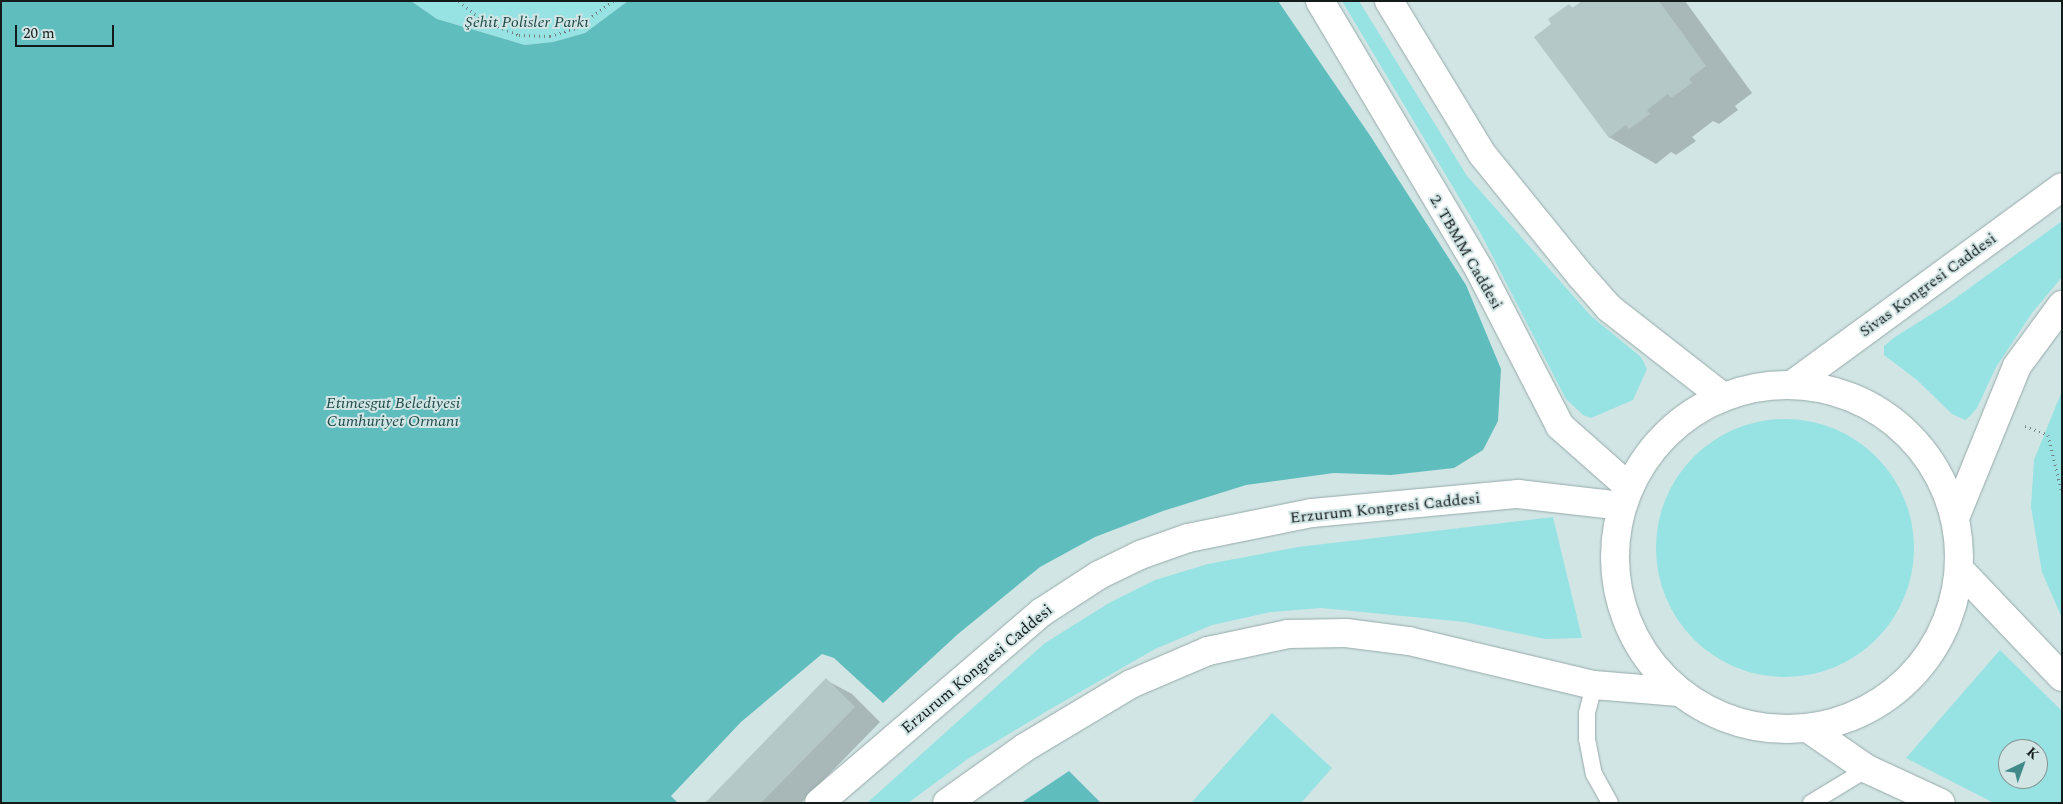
<!DOCTYPE html>
<meta charset="utf-8">
<style>
body{margin:0}
#map{position:relative;width:2063px;height:804px;overflow:hidden;background:#d2e5e5;font-family:Spectral,serif}
div>[style]{position:absolute}
[style*='--x']{left:calc(var(--x)*1px);top:calc(var(--y)*1px);width:calc(var(--w)*1px);rotate:calc(var(--a)*1deg)}
.green>*{inset:0;background:#97e2e2}
.round{border-radius:50%}
.forest>*{inset:0;background:#60bdbe}
.shadow>*{inset:0;background:#0003}
.building>*{inset:0;background:#b5c8c8}
.path>*{height:3px;margin-top:-1.5px;transform-origin:0;background:repeating-linear-gradient(90deg,#748181 0 1px,transparent 0 5px)}
.roads{filter:drop-shadow(0 0 1px #96a9a9) drop-shadow(0 0 1px #96a9a9)}
.service>*{height:16px;margin:-8px;padding:0 8px;transform-origin:8px;border-radius:8px;background:#fff}
.tertiary>*{height:28px;margin:-14px;padding:0 14px;transform-origin:14px;border-radius:14px;background:#fff}
.secondary>*{height:28px;margin:-14px;padding:0 14px;transform-origin:14px;border-radius:14px;background:#fff}
.secondary>.ring{margin:-14px;padding:0;box-sizing:content-box;background:none;border:28px solid #fff;border-radius:50%}
span{translate:-50% -50%;white-space:nowrap;text-align:center;line-height:1.15;-webkit-text-stroke:4px #d2e5e5;paint-order:stroke}
.park-label{font-size:16px;color:#204b4b;font-style:italic}
.street-label{font-size:16px;color:#141b1b}
.frame{position:absolute;inset:0;border:2px solid #141b1b;pointer-events:none}
.north{position:absolute;left:1998px;top:739px;width:50px;height:50px;box-sizing:border-box;background:#d2e5e5;border:1px solid #869494;border-radius:50%;rotate:42deg;font-size:14px;font-weight:700;line-height:20px;text-align:center;color:#141b1b}
.north::after{content:'';display:block;margin:auto;width:18px;height:22px;background:#428a8a;clip-path:polygon(50% 0,100% 100%,50% 72%,0 100%)}
.scale{position:absolute;left:15px;top:25px;width:99px;height:22px;box-sizing:border-box;border:2px solid #141b1b;border-top:0;padding-left:6px;font-size:15px;line-height:18px;white-space:nowrap;color:#141b1b;-webkit-text-stroke:4px #d2e5e5;paint-order:stroke}
</style>
<div id="map">
<div class="green">
<i style="clip-path:polygon(411px 1px,628px 1px,585px 33px,553px 42px,525px 45px,437px 19px)"></i>
<i style="clip-path:polygon(1342px 1px,1359px 1px,1467px 176px,1591px 316px,1641px 357px,1647px 369px,1633px 400px,1591px 418px,1583px 415px,1566px 399px,1481px 234px)"></i>
<i style="clip-path:polygon(2062px 221px,2062px 277px,2032px 313px,1996px 367px,1977px 408px,1970px 416px,1965px 420px,1952px 414px,1917px 380px,1884px 355px,1884px 346px,1895px 337px,1946px 305px)"></i>
<i style="clip-path:polygon(2062px 391px,2062px 618px,2042px 572px,2031px 507px,2034px 460px)"></i>
<i class="round" style="left:1656px;top:419px;width:258px;height:258px"></i>
<i style="clip-path:polygon(1553px 517px,1582px 638px,1545px 639px,1465px 622px,1321px 608px,1271px 612px,1212px 625px,1155px 649px,1047px 711px,969px 758px,908px 803px,867px 803px,1045px 643px,1109px 603px,1155px 580px,1208px 564px,1298px 547px)"></i>
<i style="clip-path:polygon(evenodd,2000px 650px,2062px 711px,2062px 803px,1994px 803px,1906px 758px,2000px 650px,2008px 749px,2038px 749px,2038px 779px,2008px 779px,2008px 749px)"></i>
<i style="clip-path:polygon(1272px 713px,1332px 768px,1301px 803px,1191px 803px)"></i>
</div>
<div class="forest">
<i style="clip-path:polygon(1px 1px,411px 1px,437px 19px,525px 45px,553px 42px,585px 33px,628px 1px,1278px 1px,1371px 137px,1466px 285px,1501px 369px,1498px 421px,1483px 450px,1454px 468px,1391px 475px,1334px 473px,1246px 485px,1163px 511px,1095px 537px,1040px 567px,958px 634px,883px 703px,834px 658px,822px 654px,741px 722px,671px 796px,678px 803px,1px 803px)"></i>
<i style="clip-path:polygon(1069px 771px,1101px 803px,1021px 803px)"></i>
</div>
<div class="shadow">
<i style="clip-path:polygon(1584px 1px,1685px 1px,1752px 93px,1735px 106px,1738px 110px,1719px 124px,1713px 121px,1692px 137px,1696px 141px,1676px 155px,1671px 152px,1656px 164px,1609px 137px,1553px 24px,1569px 5px,1574px 9px)"></i>
<i style="clip-path:polygon(826px 680px,852px 694px,880px 722px,801px 803px,707px 803px)"></i>
</div>
<div class="building">
<i style="clip-path:polygon(1582px 1px,1659px 1px,1706px 66px,1689px 79px,1692px 83px,1671px 98px,1668px 94px,1647px 110px,1650px 114px,1629px 129px,1626px 125px,1609px 138px,1534px 37px,1551px 24px,1548px 19px,1569px 4px,1572px 8px)"></i>
<i style="clip-path:polygon(826px 678px,855px 707px,761px 803px,705px 803px)"></i>
</div>
<div class="path">
<i style="--x:459;--y:1;--w:32;--a:39"></i>
<i style="--x:484;--y:21;--w:38;--a:22"></i>
<i style="--x:519;--y:35;--w:31;--a:2"></i>
<i style="--x:550;--y:36;--w:27;--a:-17"></i>
<i style="--x:576;--y:28;--w:46;--a:-36.1"></i>
<i style="--x:2025;--y:426;--w:25;--a:21"></i>
<i style="--x:2048;--y:435;--w:60;--a:76.4"></i>
</div>
<div class="roads">
<div class="service">
<i style="--x:1594;--y:685;--w:29;--a:104"></i>
<i style="--x:1587;--y:713;--w:26;--a:90"></i>
<i style="--x:1587;--y:739;--w:36;--a:79"></i>
<i style="--x:1594;--y:774;--w:33;--a:61"></i>
<i style="--x:1811;--y:803;--w:66;--a:-31.3"></i>
</div>
<div class="tertiary">
<i style="--x:1320;--y:1;--w:312;--a:59.3"></i>
<i style="--x:1479;--y:269;--w:177;--a:62.7"></i>
<i style="--x:1560;--y:426;--w:92;--a:41.5"></i>
<i style="--x:1389;--y:1;--w:179;--a:58.7"></i>
<i style="--x:1482;--y:154;--w:156;--a:51"></i>
<i style="--x:1580;--y:275;--w:44;--a:48.7"></i>
<i style="--x:1609;--y:308;--w:145;--a:38"></i>
</div>
<div class="secondary">
<i style="--x:1793;--y:384;--w:333;--a:-36.2"></i>
<i class="ring" style="left:1615px;top:385px;width:316px;height:316px"></i>
<i style="--x:1955;--y:518;--w:164;--a:-67.8"></i>
<i style="--x:2017;--y:366;--w:76;--a:-53.6"></i>
<i style="--x:1959;--y:569;--w:149;--a:46.4"></i>
<i style="--x:1809;--y:729;--w:70;--a:34.6"></i>
<i style="--x:1867;--y:769;--w:81;--a:24.7"></i>
<i style="--x:819;--y:803;--w:294;--a:-40.6"></i>
<i style="--x:1042;--y:612;--w:68;--a:-33"></i>
<i style="--x:1099;--y:575;--w:46;--a:-26"></i>
<i style="--x:1140;--y:555;--w:51;--a:-19.5"></i>
<i style="--x:1188;--y:538;--w:126;--a:-11.4"></i>
<i style="--x:1312;--y:513;--w:207;--a:-5.3"></i>
<i style="--x:1518;--y:494;--w:104;--a:6.6"></i>
<i style="--x:947;--y:803;--w:95;--a:-35.5"></i>
<i style="--x:1024;--y:748;--w:125;--a:-30.9"></i>
<i style="--x:1131;--y:684;--w:84;--a:-23.2"></i>
<i style="--x:1208;--y:651;--w:82;--a:-12"></i>
<i style="--x:1288;--y:634;--w:58;--a:-1"></i>
<i style="--x:1346;--y:633;--w:64;--a:7.2"></i>
<i style="--x:1409;--y:641;--w:190;--a:13.4"></i>
<i style="--x:1594;--y:685;--w:85;--a:4.7"></i>
</div>
</div>
<div class="park-label">
<span style="left:527px;top:22px">Şehit Polisler Parkı</span>
<span style="left:393px;top:412px">Etimesgut Belediyesi<br>Cumhuriyet Ormanı</span>
</div>
<div class="street-label">
<span style="left:1466px;top:252px;rotate:60deg">2. TBMM Caddesi</span>
<span style="left:1928px;top:285px;rotate:-36deg">Sivas Kongresi Caddesi</span>
<span style="left:1385px;top:508px;rotate:-6deg">Erzurum Kongresi Caddesi</span>
<span style="left:977px;top:669px;rotate:-40deg">Erzurum Kongresi Caddesi</span>
</div>
<div class="frame"></div>
<div class="north">K</div>
<div class="scale">20 m</div>
</div>
